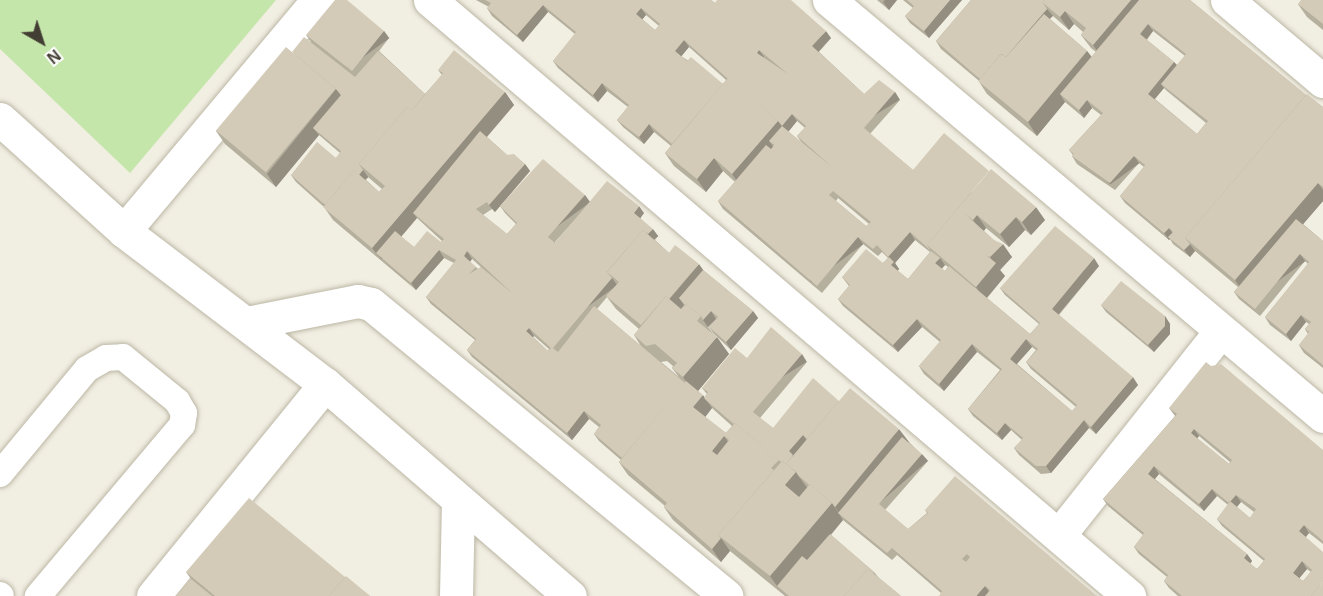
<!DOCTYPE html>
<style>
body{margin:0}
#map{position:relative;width:1323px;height:596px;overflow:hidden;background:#f1eee2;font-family:Helvetica,sans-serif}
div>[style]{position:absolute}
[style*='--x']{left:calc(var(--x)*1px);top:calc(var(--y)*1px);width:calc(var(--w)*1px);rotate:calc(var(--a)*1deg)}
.green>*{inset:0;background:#c5e6aa}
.roads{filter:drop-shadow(0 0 2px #bcb7a5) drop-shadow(0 0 2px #bcb7a5)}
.service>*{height:26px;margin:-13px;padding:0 13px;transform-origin:13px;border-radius:13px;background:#fff}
.minor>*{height:33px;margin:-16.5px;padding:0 16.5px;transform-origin:16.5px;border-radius:16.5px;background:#fff}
.tertiary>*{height:33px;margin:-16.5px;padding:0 16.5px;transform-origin:16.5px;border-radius:16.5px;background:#fff}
.wall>*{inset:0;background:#b5af9e}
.shaded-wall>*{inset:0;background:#948e81;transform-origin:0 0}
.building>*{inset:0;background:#d3cbb8;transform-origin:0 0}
span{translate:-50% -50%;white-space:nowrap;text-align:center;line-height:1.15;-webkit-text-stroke:5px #fff;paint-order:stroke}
.north{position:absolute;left:12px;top:12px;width:60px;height:60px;-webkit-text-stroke:4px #fff;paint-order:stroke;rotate:141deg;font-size:16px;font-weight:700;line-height:24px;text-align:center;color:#433e33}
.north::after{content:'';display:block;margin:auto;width:21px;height:27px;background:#433e33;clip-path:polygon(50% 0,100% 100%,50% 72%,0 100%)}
</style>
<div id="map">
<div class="green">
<i style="clip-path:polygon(0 0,276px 0,130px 173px,0 49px)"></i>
</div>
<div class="roads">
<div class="service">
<i style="--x:0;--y:474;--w:136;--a:-50.4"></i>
<i style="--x:87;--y:369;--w:22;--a:-30"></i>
<i style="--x:106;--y:358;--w:17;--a:-3"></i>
<i style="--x:123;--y:357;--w:70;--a:39.2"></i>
<i style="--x:177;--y:401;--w:14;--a:60"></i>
<i style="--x:184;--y:413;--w:12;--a:99"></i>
<i style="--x:182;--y:425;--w:224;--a:130.1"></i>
<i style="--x:0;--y:595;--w:1;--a:45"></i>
</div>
<div class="minor">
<i style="--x:430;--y:0;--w:919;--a:40.45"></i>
<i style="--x:829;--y:0;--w:646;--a:40.1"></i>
<i style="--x:1227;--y:0;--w:126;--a:40.2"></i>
<i style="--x:124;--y:231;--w:302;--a:-50"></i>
<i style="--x:247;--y:323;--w:113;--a:-11.2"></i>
<i style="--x:358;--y:301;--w:13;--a:13"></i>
<i style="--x:371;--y:304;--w:460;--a:39.4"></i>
<i style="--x:1059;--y:535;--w:259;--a:-51.6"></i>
<i style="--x:456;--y:596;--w:95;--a:-88.8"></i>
</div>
<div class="tertiary">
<i style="--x:0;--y:119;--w:167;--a:42.1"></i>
<i style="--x:124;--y:231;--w:253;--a:37.3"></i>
<i style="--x:325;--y:384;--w:324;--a:40.9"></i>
<i style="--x:153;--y:596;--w:273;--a:-50.9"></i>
</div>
</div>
<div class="wall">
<i style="clip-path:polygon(evenodd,476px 0,711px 0,715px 3px,831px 38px,819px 52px,864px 94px,895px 92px,900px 100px,870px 134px,913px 170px,1045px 220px,1031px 235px,1025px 230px,1009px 247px,986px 228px,984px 231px,1012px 257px,1000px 270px,1005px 276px,987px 298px,1030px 334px,1039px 324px,1005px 295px,1000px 288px,1099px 266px,1059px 315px,1138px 385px,1096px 434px,1089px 428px,1051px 473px,1041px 474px,1019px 455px,1014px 448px,1022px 440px,1011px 430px,1002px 440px,973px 416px,968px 409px,1000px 370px,977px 352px,944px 391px,924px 374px,919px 366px,940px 342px,922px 327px,898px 352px,843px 306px,838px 299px,849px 286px,842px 277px,883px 263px,888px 258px,882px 252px,878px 256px,863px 244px,822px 293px,723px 209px,718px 201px,735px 182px,723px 171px,706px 192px,674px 166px,665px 153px,671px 146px,654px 132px,644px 144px,623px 127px,617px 120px,628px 107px,607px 91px,598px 102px,558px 68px,553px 61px,575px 34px,548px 12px,523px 42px,492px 16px,487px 8px,489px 7px,476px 0,646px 15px,659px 26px,655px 30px,642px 19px,646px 15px,476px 0,689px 47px,726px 80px,723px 84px,681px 56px,689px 47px,476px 0,797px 121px,805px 128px,797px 136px,802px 143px,788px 132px,797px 121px,476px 0,838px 198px,869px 224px,866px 226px,836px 201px,838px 198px,476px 0,915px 240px,930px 252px,908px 279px,898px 271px,899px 269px,895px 263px,915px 240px,476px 0,945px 265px,948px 267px,945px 271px,942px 269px,945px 265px,476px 0,1032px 347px,1036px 350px,1026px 362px,1031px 369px,1076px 407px,1072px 411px,1017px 364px,1032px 347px)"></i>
<i style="clip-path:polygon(877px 0,897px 0,889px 10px)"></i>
<i style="clip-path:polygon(903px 0,962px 0,929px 38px,910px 23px,905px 16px,913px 8px)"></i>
<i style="clip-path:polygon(evenodd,971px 0,1190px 0,1306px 95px,1323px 107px,1323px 201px,1303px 224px,1323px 241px,1323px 368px,1304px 353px,1299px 345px,1308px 334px,1305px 329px,1309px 324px,1306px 322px,1291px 341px,1270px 325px,1265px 317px,1308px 264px,1305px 261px,1260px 316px,1239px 299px,1234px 292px,1238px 287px,1195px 251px,1190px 257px,1173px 244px,1170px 239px,1169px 240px,1125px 203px,1120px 196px,1144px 167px,1139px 163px,1115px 190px,1077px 164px,1072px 156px,1073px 155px,1069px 150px,1101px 115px,1092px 108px,1084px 118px,1065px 102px,1037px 136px,987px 94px,978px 80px,941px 49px,936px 41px,971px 0,1053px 16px,1069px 30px,1074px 24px,1083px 32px,1081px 35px,1091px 48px,1096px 52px,1092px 57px,1087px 51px,1050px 19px,1053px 16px,971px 0,1153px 31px,1185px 56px,1177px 65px,1174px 62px,1147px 40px,1153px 31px,971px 0,1164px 88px,1167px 91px,1206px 123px,1197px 134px,1155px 99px,1164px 88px)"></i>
<i style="clip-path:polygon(1323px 0,1323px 30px,1307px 17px,1298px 4px)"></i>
<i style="clip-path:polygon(evenodd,384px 31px,389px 38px,379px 51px,425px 94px,442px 75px,438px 70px,505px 92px,514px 105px,487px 137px,507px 155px,525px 164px,530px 171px,495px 212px,492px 209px,483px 215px,507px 234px,516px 224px,505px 213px,500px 206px,585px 195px,589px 202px,644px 213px,640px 218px,658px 236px,655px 240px,669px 253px,703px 270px,753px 311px,758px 318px,731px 350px,714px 334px,709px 327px,716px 319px,708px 327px,729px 354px,698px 391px,704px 398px,707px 394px,702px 388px,747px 358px,807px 362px,760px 418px,773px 428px,839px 401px,909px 442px,928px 461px,885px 510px,908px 529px,927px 513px,925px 510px,1097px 596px,941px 593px,897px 555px,892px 560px,843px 520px,831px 535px,874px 572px,879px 578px,901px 596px,785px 596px,730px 551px,721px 562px,673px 520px,664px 507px,665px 506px,628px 475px,619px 462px,621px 460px,599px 441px,594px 434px,599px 427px,589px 419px,572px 440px,472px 357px,467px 350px,475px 340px,431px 304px,426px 297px,454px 263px,444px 258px,416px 290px,333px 220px,324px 207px,296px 182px,291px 175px,336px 158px,340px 153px,319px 135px,276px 187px,225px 144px,216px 131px,311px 42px,306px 35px,384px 31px,368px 177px,382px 189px,379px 192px,366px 180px,368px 177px,384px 31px,577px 217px,555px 243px,555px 242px,577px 217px,384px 31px,417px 218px,442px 241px,441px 242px,414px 247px,401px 237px,417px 218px,384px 31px,472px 259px,481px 267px,478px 269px,470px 262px,472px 259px,384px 31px,607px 297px,616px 309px,639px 329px,634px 335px,641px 346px,597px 309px,607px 297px,384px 31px,534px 336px,549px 349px,548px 351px,533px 337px,534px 336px,384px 31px,667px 361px,673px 366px,672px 368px,679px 377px,661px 362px,667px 361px,384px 31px,712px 408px,732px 426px,726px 433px,705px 417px,712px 408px)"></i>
<i style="clip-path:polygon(1101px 305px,1165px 316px,1170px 324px,1170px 334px,1154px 352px,1106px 312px)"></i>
<i style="clip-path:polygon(evenodd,1169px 408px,1323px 450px,1323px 544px,1309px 533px,1306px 537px,1323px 596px,1178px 596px,1169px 588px,1164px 581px,1167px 577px,1139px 554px,1134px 547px,1143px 535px,1108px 506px,1103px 499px,1175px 416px,1169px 408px,1199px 436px,1230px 462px,1229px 464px,1197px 438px,1199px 436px,1169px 408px,1159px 474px,1204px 511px,1217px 496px,1228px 505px,1217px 519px,1222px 526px,1264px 561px,1257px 569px,1250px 564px,1252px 561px,1247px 554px,1155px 479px,1159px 474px,1169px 408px,1241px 502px,1254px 512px,1250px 518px,1237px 507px,1241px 502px,1169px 408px,1307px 569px,1311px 572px,1303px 581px,1299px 578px,1307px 569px)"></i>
<i style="clip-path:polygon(186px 572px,345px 577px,370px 596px,176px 596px,191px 579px)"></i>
</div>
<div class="shaded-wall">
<i style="clip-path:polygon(885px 0,897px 0,889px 10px,883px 2px)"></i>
<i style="clip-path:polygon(950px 0,962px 0,929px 38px,924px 31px)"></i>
<i style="clip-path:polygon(1131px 0,1151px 0,1102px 58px,1093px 45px)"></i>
<i style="clip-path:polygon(543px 5px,548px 12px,523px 42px,517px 35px)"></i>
<i style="clip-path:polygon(641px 8px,646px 15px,641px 21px,636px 14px)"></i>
<i style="left:1047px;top:9px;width:9px;height:97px;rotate:49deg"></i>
<i style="clip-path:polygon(1065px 11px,1074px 24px,1069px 30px,1060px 17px)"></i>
<i style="clip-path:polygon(1148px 24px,1153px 31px,1145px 41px,1140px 34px)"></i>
<i style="left:384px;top:31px;width:9px;height:51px;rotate:54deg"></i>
<i style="clip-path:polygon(826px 31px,831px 38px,817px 53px,812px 46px)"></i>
<i style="clip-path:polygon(684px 40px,689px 47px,680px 58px,675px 51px)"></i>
<i style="clip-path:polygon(759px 50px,764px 57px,762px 60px,757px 53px)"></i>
<i style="clip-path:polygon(1087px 51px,1097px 64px,1060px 94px,1065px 102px,1037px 136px,1028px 122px)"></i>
<i style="clip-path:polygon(1174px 62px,1180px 69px,1161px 84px,1164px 88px,1153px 101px,1148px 94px)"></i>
<i style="clip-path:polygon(602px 83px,607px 91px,598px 102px,593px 95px)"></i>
<i style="clip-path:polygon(336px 89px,346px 102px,313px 128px,319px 135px,276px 187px,267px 174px)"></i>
<i style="clip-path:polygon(505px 92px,514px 105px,418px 217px,413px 213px,417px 218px,382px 259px,376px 253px,372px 248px)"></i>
<i style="left:895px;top:92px;width:9px;height:48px;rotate:58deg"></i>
<i style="clip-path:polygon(1087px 100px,1092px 108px,1084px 118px,1079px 110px)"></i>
<i style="clip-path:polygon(792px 114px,797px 121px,776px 147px,769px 141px,774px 148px,741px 187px,732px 174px,778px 121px)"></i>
<i style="clip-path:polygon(649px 124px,654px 132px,644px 144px,639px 137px)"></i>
<i style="left:1134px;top:156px;width:9px;height:36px;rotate:54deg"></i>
<i style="clip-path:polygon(714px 158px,723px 171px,706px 192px,697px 179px)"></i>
<i style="clip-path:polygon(525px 164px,530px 171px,495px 212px,489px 205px)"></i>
<i style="left:363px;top:170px;width:9px;height:52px;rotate:54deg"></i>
<i style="clip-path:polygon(1318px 183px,1323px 190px,1323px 201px,1244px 293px,1235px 280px)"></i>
<i style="left:585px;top:195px;width:9px;height:56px;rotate:54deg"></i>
<i style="clip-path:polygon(639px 206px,644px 213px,639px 220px,634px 213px)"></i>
<i style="clip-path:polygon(1036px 207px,1045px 220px,1031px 235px,1022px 222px)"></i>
<i style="clip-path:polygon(977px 215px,986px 228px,982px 233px,973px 220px)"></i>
<i style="clip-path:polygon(1016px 217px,1025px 230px,1009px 247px,1000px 234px)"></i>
<i style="clip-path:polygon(1169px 228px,1174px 235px,1168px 237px,1170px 239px,1169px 240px,1164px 233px)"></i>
<i style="left:653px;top:229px;width:9px;height:62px;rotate:54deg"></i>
<i style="clip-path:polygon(910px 232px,915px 240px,895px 263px,899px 269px,896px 273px,891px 265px,888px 257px)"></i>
<i style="left:858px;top:237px;width:9px;height:64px;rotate:54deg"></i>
<i style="clip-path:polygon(1003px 244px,1012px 257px,1000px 270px,1005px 276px,985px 300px,976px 287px,995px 264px,990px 257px)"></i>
<i style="clip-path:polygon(1190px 244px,1195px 251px,1190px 257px,1184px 250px)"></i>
<i style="clip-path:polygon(439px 250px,444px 258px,416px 290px,411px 283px)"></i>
<i style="clip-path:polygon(467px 251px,472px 259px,469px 263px,464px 256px)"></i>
<i style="left:1300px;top:254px;width:9px;height:71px;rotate:54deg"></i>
<i style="clip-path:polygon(940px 258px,945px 265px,940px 270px,935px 263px)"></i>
<i style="clip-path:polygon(1094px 258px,1099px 266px,1057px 316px,1052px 309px)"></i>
<i style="clip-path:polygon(699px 264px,708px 277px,679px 298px,684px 305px,654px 341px,645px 328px)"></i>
<i style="left:612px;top:278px;width:9px;height:92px;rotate:54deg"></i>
<i style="clip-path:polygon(711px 311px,716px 319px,708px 327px,703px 320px)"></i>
<i style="clip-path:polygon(753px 311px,758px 318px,731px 350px,726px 342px)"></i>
<i style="clip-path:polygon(1301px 315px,1306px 322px,1291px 341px,1286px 334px)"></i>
<i style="clip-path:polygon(1165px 316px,1170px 324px,1170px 334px,1154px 352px,1148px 345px)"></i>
<i style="clip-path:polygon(917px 319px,922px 327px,898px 352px,893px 345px)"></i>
<i style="clip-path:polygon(529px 328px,534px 336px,532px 338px,526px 331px)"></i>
<i style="clip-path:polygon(717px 337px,729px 354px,632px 470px,690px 387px,683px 377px)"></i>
<i style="clip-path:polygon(1026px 339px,1032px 347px,1015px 366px,1010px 359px)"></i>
<i style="clip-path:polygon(972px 344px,977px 352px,944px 391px,939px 384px)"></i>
<i style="left:802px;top:354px;width:9px;height:76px;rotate:58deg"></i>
<i style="clip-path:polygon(1133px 377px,1138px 385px,1096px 434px,1091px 427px)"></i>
<i style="clip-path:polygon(703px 395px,712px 408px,703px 420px,693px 407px)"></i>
<i style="clip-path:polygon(584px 411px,589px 419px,572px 440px,567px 433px)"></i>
<i style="clip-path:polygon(1084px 420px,1089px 428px,1051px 473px,1046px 466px)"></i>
<i style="clip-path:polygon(1005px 423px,1011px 430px,1002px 440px,997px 433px)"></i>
<i style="clip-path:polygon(899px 429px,909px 442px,840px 515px,835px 507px)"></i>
<i style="clip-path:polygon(1194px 429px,1199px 436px,1196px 440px,1191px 433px)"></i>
<i style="clip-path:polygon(803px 435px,808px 442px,794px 459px,789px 451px)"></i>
<i style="clip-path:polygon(724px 436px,733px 449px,721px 464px,712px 451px)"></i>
<i style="left:922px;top:454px;width:9px;height:66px;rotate:49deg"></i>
<i style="clip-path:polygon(798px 460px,797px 474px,808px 489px,797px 502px,734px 547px)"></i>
<i style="clip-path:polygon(1154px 466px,1159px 474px,1153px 481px,1148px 474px)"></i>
<i style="clip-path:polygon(1212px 489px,1217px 496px,1204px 511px,1199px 504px)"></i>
<i style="clip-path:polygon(1236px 495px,1241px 502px,1234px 510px,1229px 503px)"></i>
<i style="clip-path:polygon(832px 503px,843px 520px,783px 591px,777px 586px,770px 576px)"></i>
<i style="clip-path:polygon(1304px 525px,1309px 533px,1304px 539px,1299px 531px)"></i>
<i style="clip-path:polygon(721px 538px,730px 551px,721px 562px,712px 549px)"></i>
<i style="clip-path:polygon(1247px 554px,1252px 561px,1249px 565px,1244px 558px)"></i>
<i style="clip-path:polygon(1302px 561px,1307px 569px,1298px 580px,1293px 573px)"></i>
<i style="clip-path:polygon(985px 586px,990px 593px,987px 596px,976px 596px)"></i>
</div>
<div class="building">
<i style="clip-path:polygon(335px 0,347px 0,384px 31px,352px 71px,306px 35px)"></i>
<i style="clip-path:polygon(evenodd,485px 0,711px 0,715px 3px,717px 0,791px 0,826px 31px,812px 46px,864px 94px,879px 80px,895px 92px,864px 128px,913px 170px,944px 133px,989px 171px,927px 245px,931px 251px,910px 232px,888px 257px,877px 245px,873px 249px,858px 237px,817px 286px,718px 201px,766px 145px,771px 149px,774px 145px,769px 141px,782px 126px,832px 167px,797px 136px,806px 126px,792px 114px,782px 126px,778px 121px,727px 78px,684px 40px,675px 51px,687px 61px,691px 57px,723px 84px,672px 144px,649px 124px,639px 137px,617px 120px,629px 105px,602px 83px,593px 95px,553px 61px,576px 32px,543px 5px,517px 35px,487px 8px,491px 3px,485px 0,641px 8px,660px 24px,655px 30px,636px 14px,641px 8px,485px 0,759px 50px,788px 74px,757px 53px,759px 50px,485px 0,833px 191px,871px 222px,866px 226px,829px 195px,833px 191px)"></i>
<i style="clip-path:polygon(907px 0,950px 0,924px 31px,905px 16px,914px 6px)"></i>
<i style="clip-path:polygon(971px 0,1045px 0,1043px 3px,1047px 9px,1006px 57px,1001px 54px,980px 79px,936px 41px)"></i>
<i style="clip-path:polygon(1045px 0,1131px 0,1093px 45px,1081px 35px,1086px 28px,1065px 11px,1060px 17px,1043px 3px)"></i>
<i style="clip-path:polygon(evenodd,1139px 0,1190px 0,1306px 95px,1185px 238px,1190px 244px,1184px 250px,1168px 237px,1173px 232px,1169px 228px,1164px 233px,1120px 196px,1145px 165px,1134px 156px,1110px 183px,1072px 156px,1074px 154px,1069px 150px,1103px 113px,1087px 100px,1079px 110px,1060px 94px,1139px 0,1148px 24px,1186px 54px,1161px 84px,1208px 121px,1197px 134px,1148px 94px,1174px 62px,1140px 34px,1148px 24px)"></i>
<i style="clip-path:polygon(1301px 0,1323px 0,1323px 24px,1298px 4px)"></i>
<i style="clip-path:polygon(1044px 14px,1087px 51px,1028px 122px,978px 81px,1001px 54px,1006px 57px)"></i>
<i style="clip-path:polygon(304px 37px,355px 77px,378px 51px,425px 94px,412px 110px,407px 107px,359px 164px,363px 170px,359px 175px,354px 170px,325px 205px,291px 175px,317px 142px,336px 158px,341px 151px,313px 128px,341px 95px,336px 89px,292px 52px)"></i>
<i style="left:286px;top:47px;width:65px;height:109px;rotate:40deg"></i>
<i style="clip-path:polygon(454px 50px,505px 92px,372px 248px,323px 207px,354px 170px,379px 192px,385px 186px,359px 164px,407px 107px,412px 110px,443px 73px,438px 70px)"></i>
<i style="clip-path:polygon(728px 78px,778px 121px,732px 174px,714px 158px,697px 179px,665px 153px)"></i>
<i style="clip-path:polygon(1307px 94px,1323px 107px,1323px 187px,1318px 183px,1235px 280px,1185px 238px)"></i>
<i style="clip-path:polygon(evenodd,480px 131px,507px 155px,514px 154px,525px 164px,489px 205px,487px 202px,476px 209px,507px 234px,517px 223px,500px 206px,543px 159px,585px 195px,548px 237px,555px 243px,607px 181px,639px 206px,634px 213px,653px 229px,648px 234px,643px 230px,607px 272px,612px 278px,553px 348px,558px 352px,594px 306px,685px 383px,622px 458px,594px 434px,601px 425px,584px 411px,567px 433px,467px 350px,476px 339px,426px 297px,456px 260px,439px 250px,411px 283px,376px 253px,395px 231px,414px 247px,427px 231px,441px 242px,444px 239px,413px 213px,480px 131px,467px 251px,513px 294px,481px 267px,469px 274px,476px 267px,464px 256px,467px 251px,480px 131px,529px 328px,551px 348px,548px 351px,526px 331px,529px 328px)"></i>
<i style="clip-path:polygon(991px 169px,1036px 207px,1022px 222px,1016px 217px,1000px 234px,977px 215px,973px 220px,965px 214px,994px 240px,1003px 244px,990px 257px,987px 256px,996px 263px,976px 287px,927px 245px)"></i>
<i style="clip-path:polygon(1296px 219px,1323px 241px,1323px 365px,1299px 345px,1309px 332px,1305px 329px,1311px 322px,1301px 315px,1286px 334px,1265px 317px,1309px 262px,1300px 254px,1255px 309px,1234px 292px)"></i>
<i style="clip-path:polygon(evenodd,1055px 226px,1094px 258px,1052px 309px,1133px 377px,1091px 427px,1084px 420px,1046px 466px,1036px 466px,1014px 448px,1023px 438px,1005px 423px,997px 433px,968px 409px,1002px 369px,972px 344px,939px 384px,919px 366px,941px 340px,917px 319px,893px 345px,838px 299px,850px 285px,842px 277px,866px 249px,883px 263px,889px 257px,894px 262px,891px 265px,908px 279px,931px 251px,940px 258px,935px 263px,945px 271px,949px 266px,1030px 334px,1040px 323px,1000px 288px,1055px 226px,1026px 339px,1038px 349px,1026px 362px,1077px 405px,1072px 411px,1010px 359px,1026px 339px)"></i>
<i style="clip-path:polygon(643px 230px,669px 253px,675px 245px,699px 264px,669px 299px,666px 296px,641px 325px,606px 296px,619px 282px,607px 272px)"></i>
<i style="clip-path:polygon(703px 270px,753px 311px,726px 342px,709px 327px,718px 317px,711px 311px,703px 320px,701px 316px,686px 304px,685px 305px,679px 298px)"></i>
<i style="clip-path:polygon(1121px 281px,1165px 316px,1165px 326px,1148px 345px,1101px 305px)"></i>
<i style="clip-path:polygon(666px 296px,681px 309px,686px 304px,701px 316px,697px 321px,717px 337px,683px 377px,672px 368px,677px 363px,655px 344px,646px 346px,634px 335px)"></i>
<i style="clip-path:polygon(771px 327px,802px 354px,753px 412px,773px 428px,813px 378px,839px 401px,807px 439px,803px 435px,789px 451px,793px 455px,786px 464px,782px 461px,781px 462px,735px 423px,734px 424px,707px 401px,704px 398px,708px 392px,702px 388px,735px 348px,747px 358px)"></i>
<i style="clip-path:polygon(evenodd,1206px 362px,1211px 366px,1221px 364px,1323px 450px,1323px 541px,1304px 525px,1299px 531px,1323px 552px,1323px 582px,1311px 596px,1182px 596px,1164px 581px,1168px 575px,1134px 547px,1144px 533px,1103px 499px,1177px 414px,1169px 408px,1206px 362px,1194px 429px,1232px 460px,1229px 464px,1191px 433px,1194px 429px,1206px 362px,1154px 466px,1199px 504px,1212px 489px,1229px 503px,1236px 495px,1256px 509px,1250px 518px,1230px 501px,1217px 519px,1265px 559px,1257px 569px,1244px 558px,1247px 554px,1148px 474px,1154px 466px,1206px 362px,1302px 561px,1312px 570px,1303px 581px,1293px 573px,1302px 561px)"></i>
<i style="clip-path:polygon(evenodd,686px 381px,703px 395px,693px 407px,726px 433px,735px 423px,779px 460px,771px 468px,774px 470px,718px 535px,721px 538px,712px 549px,664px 507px,667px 503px,619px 462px,686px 381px,724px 436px,729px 440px,717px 455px,712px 451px,724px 436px)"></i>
<i style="clip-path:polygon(850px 388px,899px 429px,835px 507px,832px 503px,810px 484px,809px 485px,799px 476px,796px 472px,786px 464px)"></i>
<i style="clip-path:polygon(evenodd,902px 437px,922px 454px,879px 504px,908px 529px,928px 513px,925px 510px,955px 476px,1097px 596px,985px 596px,990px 590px,985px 586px,976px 596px,939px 596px,942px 591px,892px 548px,887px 553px,838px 513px,902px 437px,967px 554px,970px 557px,966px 562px,962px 559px,967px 554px)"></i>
<i style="clip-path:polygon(782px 461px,796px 472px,785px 485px,799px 497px,810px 484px,832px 503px,770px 576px,718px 535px)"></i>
<i style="clip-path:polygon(249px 498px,345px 577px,329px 596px,215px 596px,186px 572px)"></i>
<i style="clip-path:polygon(830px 534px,874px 572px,873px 573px,868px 569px,844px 596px,789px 596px,777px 586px,802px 556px,807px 560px)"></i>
<i style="clip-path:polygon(868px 569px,900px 595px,900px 596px,844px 596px)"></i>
<i style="clip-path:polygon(346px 576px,370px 596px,329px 596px)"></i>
<i style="clip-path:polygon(191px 579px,212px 596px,176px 596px)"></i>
<i style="clip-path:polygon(1323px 582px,1323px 596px,1311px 596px)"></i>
</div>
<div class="north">N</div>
</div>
